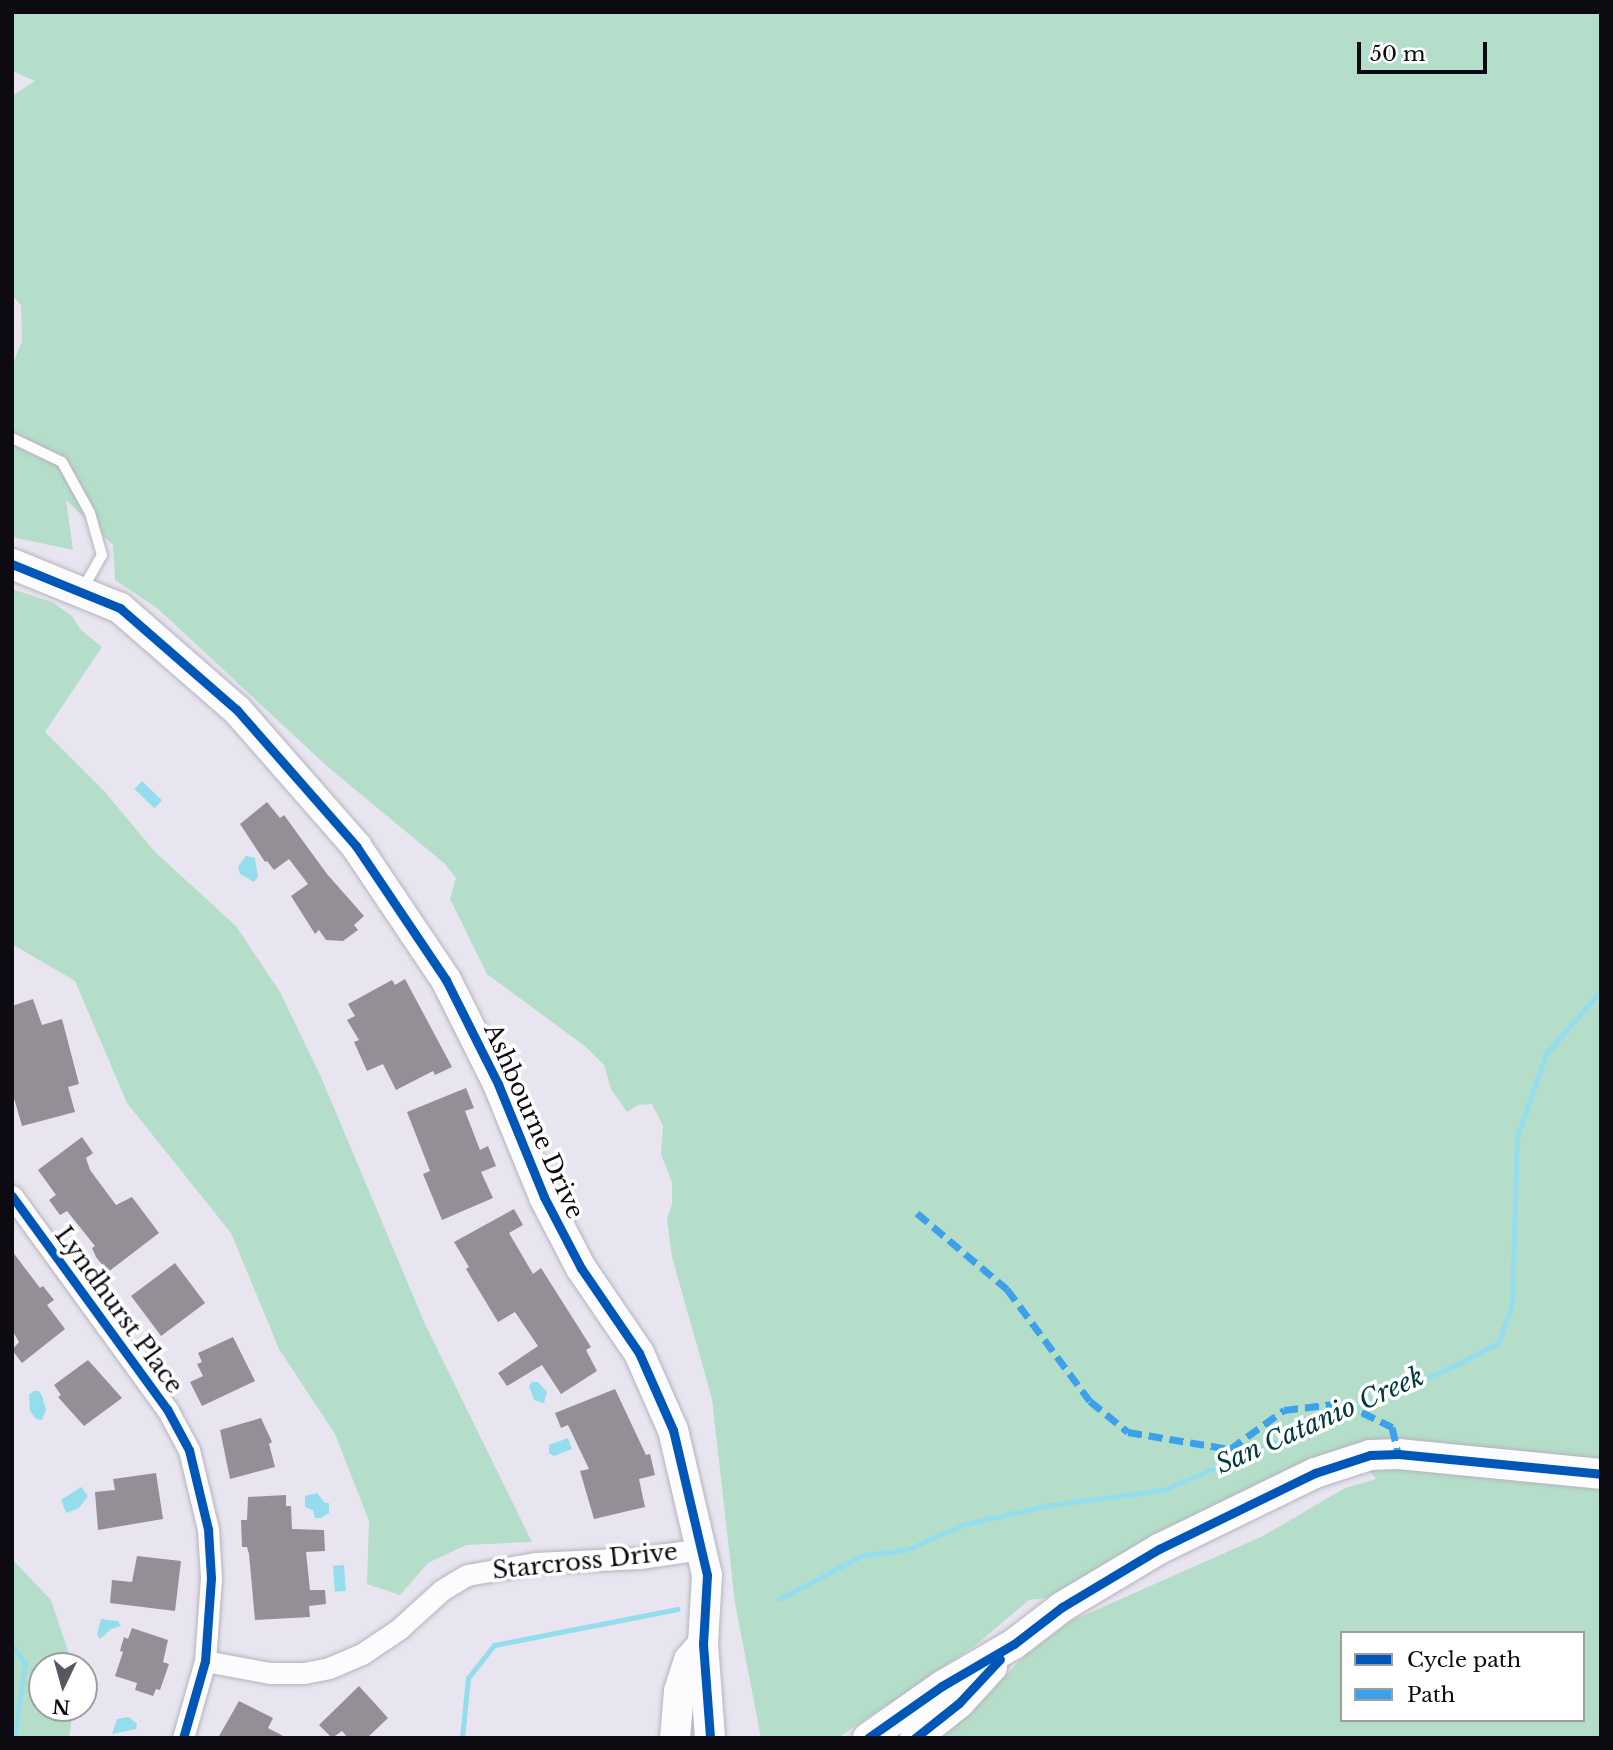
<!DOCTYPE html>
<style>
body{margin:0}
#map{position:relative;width:1613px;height:1750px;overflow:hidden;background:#e8e5f0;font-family:"Libre Baskerville",serif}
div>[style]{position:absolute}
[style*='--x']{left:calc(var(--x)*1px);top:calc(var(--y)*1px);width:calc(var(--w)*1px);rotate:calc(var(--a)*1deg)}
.green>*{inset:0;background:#b5deca}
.water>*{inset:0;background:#93ddec;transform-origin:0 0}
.stream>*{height:5px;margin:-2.5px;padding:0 2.5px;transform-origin:2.5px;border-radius:2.5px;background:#93ddec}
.building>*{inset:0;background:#948f96;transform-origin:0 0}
.roads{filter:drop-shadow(0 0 2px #b5b3bb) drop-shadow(0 0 2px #b5b3bb)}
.lane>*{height:10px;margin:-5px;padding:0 5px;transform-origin:5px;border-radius:5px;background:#fcfbfd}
.street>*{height:21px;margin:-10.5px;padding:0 10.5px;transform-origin:10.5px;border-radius:10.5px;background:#fcfbfd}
.secondary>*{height:30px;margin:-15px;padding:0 15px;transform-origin:15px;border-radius:15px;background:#fcfbfd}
.quiet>*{height:7px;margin-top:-3.5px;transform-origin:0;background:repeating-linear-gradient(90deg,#3ca1ea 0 14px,transparent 0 21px)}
.cycleway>*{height:9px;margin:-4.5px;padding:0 4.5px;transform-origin:4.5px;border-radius:4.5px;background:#0057b8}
span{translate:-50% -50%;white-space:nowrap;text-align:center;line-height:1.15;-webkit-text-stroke:7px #fff;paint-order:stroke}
.street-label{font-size:24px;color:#0d0b11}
.water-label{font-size:26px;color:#02383f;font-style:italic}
.frame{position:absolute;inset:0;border:14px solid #0d0b11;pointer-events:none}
.legend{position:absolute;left:1340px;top:1631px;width:245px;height:91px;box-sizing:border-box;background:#fff;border:2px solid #9e9da0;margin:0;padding:9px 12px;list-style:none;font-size:21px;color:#0d0b11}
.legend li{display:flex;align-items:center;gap:14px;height:35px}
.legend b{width:35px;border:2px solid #9e9da0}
.north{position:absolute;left:28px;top:1652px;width:70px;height:70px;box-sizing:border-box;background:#fff;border:2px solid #9e9da0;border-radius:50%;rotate:185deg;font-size:19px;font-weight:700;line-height:28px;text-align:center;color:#0d0b11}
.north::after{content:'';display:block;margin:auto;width:24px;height:32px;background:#5a575f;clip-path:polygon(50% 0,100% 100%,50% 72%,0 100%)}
.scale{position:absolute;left:1357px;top:42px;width:130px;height:32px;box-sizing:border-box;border:4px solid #0d0b11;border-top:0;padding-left:9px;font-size:21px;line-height:24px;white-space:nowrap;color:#0d0b11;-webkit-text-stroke:5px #fff;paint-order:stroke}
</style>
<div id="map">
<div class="green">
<i style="clip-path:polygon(evenodd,12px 12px,1601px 12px,1601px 1738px,941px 1738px,972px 1712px,1024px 1656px,1071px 1621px,1263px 1536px,1345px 1488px,1376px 1479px,1354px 1449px,1083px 1583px,1046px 1598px,1029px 1600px,977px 1644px,838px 1738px,761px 1738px,735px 1603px,712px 1399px,672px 1257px,667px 1219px,672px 1204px,672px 1182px,661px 1154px,663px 1126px,652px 1104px,638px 1105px,627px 1112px,611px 1089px,604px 1065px,586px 1047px,487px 974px,450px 899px,456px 878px,445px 864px,328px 767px,157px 608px,115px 580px,113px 545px,66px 500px,73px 550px,12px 537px,12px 366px,22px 341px,21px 305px,12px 295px,12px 96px,35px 81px,12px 71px,12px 12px,1342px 1633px,1583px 1633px,1583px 1720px,1342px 1720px,1342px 1633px)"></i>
<i style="clip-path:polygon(12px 589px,52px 602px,72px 616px,81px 630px,102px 647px,45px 732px,105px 792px,155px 852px,236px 926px,280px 992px,321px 1077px,425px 1324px,532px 1542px,466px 1545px,428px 1563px,400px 1595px,367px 1584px,369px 1521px,335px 1434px,279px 1349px,231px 1233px,127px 1103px,75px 981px,12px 944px)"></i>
<i style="clip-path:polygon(12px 1559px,51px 1600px,73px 1666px,42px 1666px,42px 1708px,73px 1708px,69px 1738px,12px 1738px)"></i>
</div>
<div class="water">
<i style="left:142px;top:781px;width:28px;height:11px;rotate:44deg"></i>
<i style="clip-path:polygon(246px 856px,255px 858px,258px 877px,254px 882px,240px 874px,238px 867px)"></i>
<i style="clip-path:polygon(532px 1382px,538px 1382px,547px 1392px,544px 1403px,534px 1400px,529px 1386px)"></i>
<i style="clip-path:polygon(34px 1391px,39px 1391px,42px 1396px,46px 1410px,42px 1420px,36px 1419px,30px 1411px,29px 1395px)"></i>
<i style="clip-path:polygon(568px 1438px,572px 1449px,554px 1456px,549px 1453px,549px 1445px)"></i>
<i style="clip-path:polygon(81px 1487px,88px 1496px,79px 1508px,66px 1513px,61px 1500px)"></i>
<i style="clip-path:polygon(317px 1493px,325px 1503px,329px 1503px,329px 1513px,321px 1518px,315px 1518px,313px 1510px,305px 1507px,305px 1496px)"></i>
<i style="left:344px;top:1565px;width:26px;height:11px;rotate:86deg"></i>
<i style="clip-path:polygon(101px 1619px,118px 1621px,121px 1626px,111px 1629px,100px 1639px,97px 1634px)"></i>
<i style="clip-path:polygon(129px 1717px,137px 1724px,136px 1729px,112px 1734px,117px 1719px)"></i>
</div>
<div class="stream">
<i style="--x:779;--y:1599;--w:95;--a:-27.6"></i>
<i style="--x:863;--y:1555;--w:43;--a:-6.6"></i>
<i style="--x:906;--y:1550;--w:61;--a:-24.1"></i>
<i style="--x:962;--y:1525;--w:84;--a:-13"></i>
<i style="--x:1044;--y:1506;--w:120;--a:-7.7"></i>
<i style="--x:1163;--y:1490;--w:319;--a:-23.1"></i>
<i style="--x:1456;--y:1365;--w:47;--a:-27.6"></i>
<i style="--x:1498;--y:1343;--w:40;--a:-69.8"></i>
<i style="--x:1512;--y:1305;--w:168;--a:-88.3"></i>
<i style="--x:1517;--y:1137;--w:88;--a:-70.7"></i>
<i style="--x:1546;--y:1054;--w:84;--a:-49.3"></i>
<i style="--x:12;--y:1645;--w:22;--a:54"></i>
<i style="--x:25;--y:1663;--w:76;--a:98.3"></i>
<i style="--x:462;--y:1738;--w:60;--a:-84.3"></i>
<i style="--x:468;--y:1678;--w:42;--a:-51.8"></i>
<i style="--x:494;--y:1645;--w:187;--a:-11.1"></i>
</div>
<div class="building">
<i style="clip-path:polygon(267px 802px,280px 818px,284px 815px,327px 874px,364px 916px,354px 925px,358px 930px,343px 941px,326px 940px,319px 930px,315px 934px,291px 896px,308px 884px,289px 859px,274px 870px,267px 861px,265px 862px,240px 824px)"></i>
<i style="clip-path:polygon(405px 979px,452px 1067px,435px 1075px,433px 1071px,396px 1090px,383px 1064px,367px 1071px,354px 1042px,359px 1040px,347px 1020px,355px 1016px,348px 1004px,392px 980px,395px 985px)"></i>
<i style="clip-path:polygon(33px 999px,42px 1025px,62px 1019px,79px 1084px,68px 1087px,75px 1112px,22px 1126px,12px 1091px,12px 1006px)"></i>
<i style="clip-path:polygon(466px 1088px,474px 1108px,465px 1111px,480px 1150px,488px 1146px,496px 1166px,481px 1172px,493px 1198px,442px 1220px,423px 1174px,430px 1171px,407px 1112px)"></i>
<i style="clip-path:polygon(82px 1137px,93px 1153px,86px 1158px,90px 1170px,116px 1205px,132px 1197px,159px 1233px,108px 1272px,96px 1257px,92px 1248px,95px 1246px,67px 1211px,60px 1215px,49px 1200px,56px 1195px,38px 1170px)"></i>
<i style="clip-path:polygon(514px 1209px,523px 1225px,509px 1233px,533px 1274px,541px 1268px,591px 1347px,586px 1350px,597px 1371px,561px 1394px,542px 1365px,507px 1386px,498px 1373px,538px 1346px,515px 1312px,498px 1322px,466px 1269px,469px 1267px,454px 1242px)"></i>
<i style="clip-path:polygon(12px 1251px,40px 1288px,43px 1286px,54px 1300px,47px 1305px,65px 1329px,22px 1363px,12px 1350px,19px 1342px,12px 1330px)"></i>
<i style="left:175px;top:1263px;width:50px;height:55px;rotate:53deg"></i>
<i style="clip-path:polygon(233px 1337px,255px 1381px,202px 1406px,190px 1382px,203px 1376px,197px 1364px,202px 1362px,198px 1353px)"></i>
<i style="clip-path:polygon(88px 1360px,122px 1398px,84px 1426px,58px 1397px,61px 1395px,54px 1385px)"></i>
<i style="clip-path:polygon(615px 1389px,646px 1455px,650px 1454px,655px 1475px,639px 1479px,645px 1507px,594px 1519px,580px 1471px,589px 1469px,568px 1425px,561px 1428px,555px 1413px)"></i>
<i style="clip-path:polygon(261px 1418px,272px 1442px,269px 1444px,275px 1467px,230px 1479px,220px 1430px)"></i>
<i style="clip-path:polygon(156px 1473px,163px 1519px,98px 1530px,95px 1492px,115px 1490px,113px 1479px)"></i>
<i style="clip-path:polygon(286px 1495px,286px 1506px,291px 1506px,292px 1529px,324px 1530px,325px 1551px,306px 1552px,310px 1590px,325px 1590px,326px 1604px,309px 1606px,310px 1617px,255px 1620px,249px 1554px,247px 1547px,242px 1547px,241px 1520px,247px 1520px,248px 1497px)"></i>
<i style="clip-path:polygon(137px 1556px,181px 1561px,175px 1611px,110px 1603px,112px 1580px,132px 1582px)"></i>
<i style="clip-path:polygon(132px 1628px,168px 1640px,163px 1662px,169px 1664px,160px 1690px,156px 1689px,153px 1696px,135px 1690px,137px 1683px,115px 1676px,123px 1652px,120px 1651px,124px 1637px,128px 1639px)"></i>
<i style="clip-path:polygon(359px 1686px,388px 1718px,367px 1738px,348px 1738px,342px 1731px,332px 1738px,319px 1725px)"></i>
<i style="clip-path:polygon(239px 1701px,273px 1718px,268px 1728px,287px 1738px,218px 1738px)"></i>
</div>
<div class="roads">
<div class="lane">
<i style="--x:12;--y:438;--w:55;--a:25.6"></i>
<i style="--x:62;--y:462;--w:58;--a:61.2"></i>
<i style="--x:90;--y:513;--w:44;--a:74.1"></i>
<i style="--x:102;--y:555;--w:40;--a:119.7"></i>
</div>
<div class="street">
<i style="--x:12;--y:1196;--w:263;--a:54"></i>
<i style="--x:167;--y:1409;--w:47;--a:61.8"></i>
<i style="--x:189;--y:1450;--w:81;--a:76.5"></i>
<i style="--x:208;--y:1529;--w:49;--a:86.5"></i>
<i style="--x:211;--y:1578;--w:83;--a:94.1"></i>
<i style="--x:205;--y:1661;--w:80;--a:105.9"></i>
<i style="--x:205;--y:1661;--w:66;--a:10.5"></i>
<i style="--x:270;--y:1673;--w:34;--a:0"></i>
<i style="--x:304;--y:1673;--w:25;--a:-11"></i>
<i style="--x:329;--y:1668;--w:36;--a:-23"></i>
<i style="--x:362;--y:1654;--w:45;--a:-34"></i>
<i style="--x:399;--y:1629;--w:58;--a:-42.2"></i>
<i style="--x:442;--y:1590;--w:29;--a:-31"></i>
<i style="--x:467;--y:1575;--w:69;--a:-10"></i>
<i style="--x:535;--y:1563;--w:105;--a:-2.7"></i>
<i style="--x:640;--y:1558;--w:63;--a:-8.3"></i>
</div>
<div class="secondary">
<i style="--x:12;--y:564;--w:117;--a:22.2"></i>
<i style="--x:120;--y:608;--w:155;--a:41.1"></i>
<i style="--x:237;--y:710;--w:181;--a:48.8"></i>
<i style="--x:356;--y:846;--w:161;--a:56.1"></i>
<i style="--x:446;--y:980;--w:116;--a:63.4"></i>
<i style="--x:498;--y:1084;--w:122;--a:67.8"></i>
<i style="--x:544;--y:1197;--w:80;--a:62.5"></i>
<i style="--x:581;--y:1268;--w:103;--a:55.7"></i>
<i style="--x:639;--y:1353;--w:84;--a:66.2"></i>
<i style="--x:673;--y:1430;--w:149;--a:76.8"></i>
<i style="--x:707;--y:1575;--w:69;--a:93.3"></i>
<i style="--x:703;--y:1644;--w:94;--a:85.7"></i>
<i style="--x:675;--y:1738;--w:47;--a:-85.1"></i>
<i style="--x:679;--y:1691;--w:33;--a:-72"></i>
<i style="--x:689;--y:1660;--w:21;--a:-49"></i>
<i style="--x:868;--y:1738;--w:90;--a:-35.1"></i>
<i style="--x:942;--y:1686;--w:83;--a:-30.3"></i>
<i style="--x:1014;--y:1644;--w:61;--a:-37.6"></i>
<i style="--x:1062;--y:1607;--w:113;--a:-30.9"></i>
<i style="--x:1159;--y:1549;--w:174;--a:-26"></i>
<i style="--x:1315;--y:1473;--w:58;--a:-18.1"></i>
<i style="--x:1370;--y:1455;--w:28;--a:-2"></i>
<i style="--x:1398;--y:1454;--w:204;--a:5.6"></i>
<i style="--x:915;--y:1738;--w:56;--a:-38.5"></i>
<i style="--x:959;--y:1703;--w:49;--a:-47.5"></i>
</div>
</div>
<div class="quiet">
<i style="--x:917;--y:1213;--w:118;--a:40.2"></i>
<i style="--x:1007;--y:1289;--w:139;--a:53.5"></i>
<i style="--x:1090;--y:1401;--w:49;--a:39.2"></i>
<i style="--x:1128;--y:1432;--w:103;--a:9.5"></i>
<i style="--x:1230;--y:1449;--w:67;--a:-35.8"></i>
<i style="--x:1284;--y:1410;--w:59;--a:-6.8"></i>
<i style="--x:1343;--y:1403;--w:55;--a:26.1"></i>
<i style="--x:1392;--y:1427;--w:28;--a:77"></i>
</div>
<div class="cycleway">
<i style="--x:12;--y:564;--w:117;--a:22.2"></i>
<i style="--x:120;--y:608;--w:155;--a:41.1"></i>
<i style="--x:237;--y:710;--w:181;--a:48.8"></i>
<i style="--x:356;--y:846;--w:161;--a:56.1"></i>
<i style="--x:446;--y:980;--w:116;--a:63.4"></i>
<i style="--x:498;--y:1084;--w:122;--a:67.8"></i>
<i style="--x:544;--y:1197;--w:80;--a:62.5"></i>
<i style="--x:581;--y:1268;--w:103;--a:55.7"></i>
<i style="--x:639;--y:1353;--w:84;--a:66.2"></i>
<i style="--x:673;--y:1430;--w:149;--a:76.8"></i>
<i style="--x:707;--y:1575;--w:69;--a:93.3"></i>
<i style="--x:703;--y:1644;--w:94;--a:85.7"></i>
<i style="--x:12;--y:1196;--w:263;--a:54"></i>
<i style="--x:167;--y:1409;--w:47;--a:61.8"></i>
<i style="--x:189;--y:1450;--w:81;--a:76.5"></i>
<i style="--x:208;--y:1529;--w:49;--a:86.5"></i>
<i style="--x:211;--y:1578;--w:83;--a:94.1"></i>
<i style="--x:205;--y:1661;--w:80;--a:105.9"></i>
<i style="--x:868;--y:1738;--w:90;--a:-35.1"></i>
<i style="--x:942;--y:1686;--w:83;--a:-30.3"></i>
<i style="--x:1014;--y:1644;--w:61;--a:-37.6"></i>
<i style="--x:1062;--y:1607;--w:113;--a:-30.9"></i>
<i style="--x:1159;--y:1549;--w:174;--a:-26"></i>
<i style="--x:1315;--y:1473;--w:58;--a:-18.1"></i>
<i style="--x:1370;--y:1455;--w:28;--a:-2"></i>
<i style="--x:1398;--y:1454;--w:204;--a:5.6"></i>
<i style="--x:915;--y:1738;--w:56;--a:-38.5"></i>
<i style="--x:959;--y:1703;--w:60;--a:-47"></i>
</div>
<div class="street-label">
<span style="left:534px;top:1121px;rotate:66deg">Ashbourne Drive</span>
<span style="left:119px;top:1310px;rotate:54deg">Lyndhurst Place</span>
<span style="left:585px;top:1561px;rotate:-6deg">Starcross Drive</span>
</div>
<div class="water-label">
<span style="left:1320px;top:1421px;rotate:-24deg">San Catanio Creek</span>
</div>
<div class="frame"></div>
<ul class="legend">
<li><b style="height:9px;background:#0057b8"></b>Cycle path</li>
<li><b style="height:9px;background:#3ca1ea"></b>Path</li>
</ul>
<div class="north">N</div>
<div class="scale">50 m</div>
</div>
